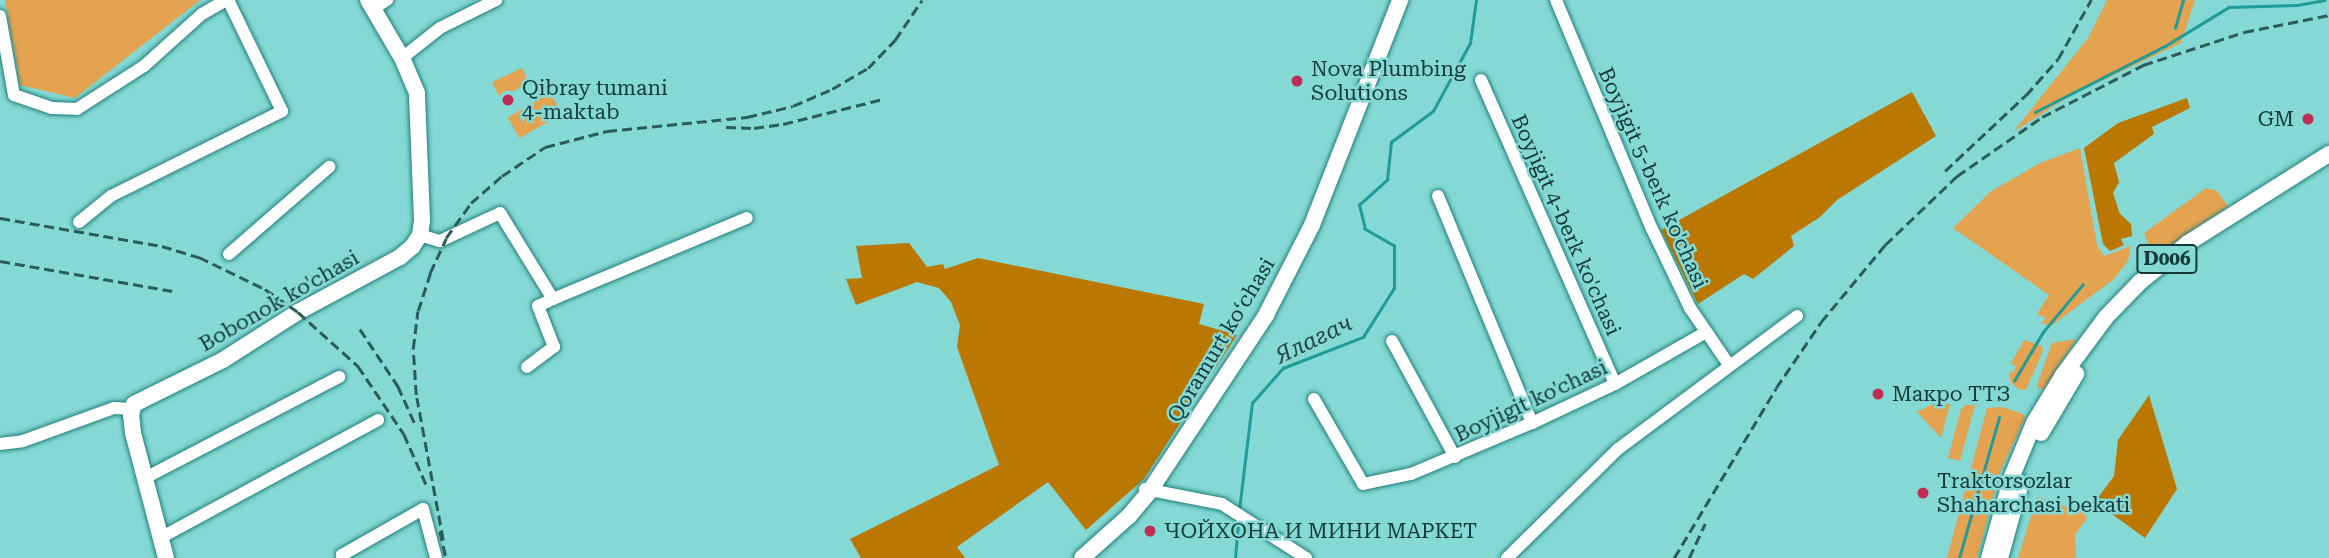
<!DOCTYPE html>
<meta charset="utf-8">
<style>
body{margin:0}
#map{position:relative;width:2329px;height:558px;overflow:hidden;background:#84d9d4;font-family:"Roboto Serif",serif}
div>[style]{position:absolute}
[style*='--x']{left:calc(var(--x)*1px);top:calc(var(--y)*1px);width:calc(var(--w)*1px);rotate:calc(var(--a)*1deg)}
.green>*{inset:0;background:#e4a351;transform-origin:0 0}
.forest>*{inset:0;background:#bb7801}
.stream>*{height:2.5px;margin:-1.25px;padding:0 1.25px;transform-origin:1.25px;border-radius:1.25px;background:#209b97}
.roads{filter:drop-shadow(0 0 2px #207e7a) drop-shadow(0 0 2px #207e7a)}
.minor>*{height:12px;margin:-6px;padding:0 6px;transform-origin:6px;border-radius:6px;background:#fff}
.major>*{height:16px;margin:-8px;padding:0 8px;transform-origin:8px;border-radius:8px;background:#fff}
.rail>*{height:2.5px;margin-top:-1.25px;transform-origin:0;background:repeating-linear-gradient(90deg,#2c5b58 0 10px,transparent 0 15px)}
.dots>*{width:19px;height:19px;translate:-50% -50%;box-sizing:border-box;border:4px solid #84d9d4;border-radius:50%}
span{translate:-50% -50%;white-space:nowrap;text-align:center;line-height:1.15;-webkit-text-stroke:5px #84d9d4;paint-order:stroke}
.shield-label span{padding:2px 5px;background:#84d9d4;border:2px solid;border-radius:5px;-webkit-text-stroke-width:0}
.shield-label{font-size:19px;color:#143937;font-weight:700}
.poi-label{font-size:21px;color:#143937}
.left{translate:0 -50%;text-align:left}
.right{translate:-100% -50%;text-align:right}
.street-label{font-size:21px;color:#143937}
.water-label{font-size:23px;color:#254645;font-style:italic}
</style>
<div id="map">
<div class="green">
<i style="clip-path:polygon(5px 0,200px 0,75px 98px,20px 85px)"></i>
<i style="clip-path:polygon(2107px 0,2195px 0,2181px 43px,2070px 96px,2013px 132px,2088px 38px)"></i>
<i style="left:522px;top:68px;width:17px;height:33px;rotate:65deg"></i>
<i style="left:550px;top:93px;width:24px;height:49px;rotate:60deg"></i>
<i style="clip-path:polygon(2080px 148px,2097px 245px,2104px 256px,2131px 246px,2128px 261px,2113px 280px,2051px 326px,2041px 323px,2046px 318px,2037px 314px,2049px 295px,1953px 228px,1990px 192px,2040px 163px)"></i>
<i style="clip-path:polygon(2206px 188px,2217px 191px,2228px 206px,2154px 258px,2144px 233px)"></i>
<i style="clip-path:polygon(2076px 339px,2045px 388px,2038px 389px,2037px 385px,2052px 343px)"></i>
<i style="clip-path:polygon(2024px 340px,2042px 346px,2043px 351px,2026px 390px,2018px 389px,2010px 381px,2009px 372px,2012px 373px,2016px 367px,2011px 363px)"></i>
<i style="clip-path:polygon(1933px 404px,1950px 404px,1941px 438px,1917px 412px)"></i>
<i style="clip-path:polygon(1966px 405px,1975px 405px,1960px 461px,1948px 458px,1961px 409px)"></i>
<i style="clip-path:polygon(2002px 407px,2023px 414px,2025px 418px,2000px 472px,1977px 558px,1947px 558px,1987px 408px)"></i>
<i style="clip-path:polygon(2037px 497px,2083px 512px,2087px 518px,2075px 535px,2076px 558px,2018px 558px)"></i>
</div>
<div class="forest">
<i style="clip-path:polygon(1912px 92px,1936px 136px,1837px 200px,1820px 217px,1791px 236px,1794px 246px,1753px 279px,1744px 274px,1698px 304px,1661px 230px)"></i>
<i style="clip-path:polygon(2187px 98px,2190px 108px,2152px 127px,2154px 134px,2114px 163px,2119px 182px,2113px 193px,2120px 214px,2131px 224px,2132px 236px,2121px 239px,2124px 245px,2110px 251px,2103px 244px,2084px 148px,2118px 123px)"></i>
<i style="clip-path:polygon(909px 243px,927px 267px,943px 264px,945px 269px,978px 258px,1204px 304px,1199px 324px,1237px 335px,1144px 479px,1086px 530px,1048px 482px,957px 547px,965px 558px,861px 558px,850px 539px,999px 465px,957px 347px,960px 325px,951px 302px,939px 288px,917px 282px,856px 305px,846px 279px,862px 278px,856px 246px)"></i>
<i style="clip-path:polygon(2149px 395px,2177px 489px,2145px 538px,2095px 502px,2114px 476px,2118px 440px)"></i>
</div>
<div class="stream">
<i style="--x:2175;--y:28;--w:29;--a:-74"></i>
<i style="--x:2035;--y:112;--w:146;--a:-26.9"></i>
<i style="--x:2165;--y:46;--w:75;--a:-31.4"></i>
<i style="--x:2229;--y:7;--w:68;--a:-1.7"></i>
<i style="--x:2297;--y:5;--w:28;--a:-10"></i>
<i style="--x:2014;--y:381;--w:57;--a:-59.4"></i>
<i style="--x:2043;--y:332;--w:62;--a:-50.2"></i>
<i style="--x:1239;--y:510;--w:108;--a:-83.1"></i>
<i style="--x:1252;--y:403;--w:47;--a:-48.5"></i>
<i style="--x:1283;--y:368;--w:86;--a:-21.2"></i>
<i style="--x:1363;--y:337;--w:58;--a:-57.7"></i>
<i style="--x:1394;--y:288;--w:42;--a:-90"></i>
<i style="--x:1394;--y:246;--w:34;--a:-150"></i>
<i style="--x:1365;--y:229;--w:25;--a:-104"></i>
<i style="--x:1359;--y:205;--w:38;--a:-42"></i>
<i style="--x:1387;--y:180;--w:38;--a:-84"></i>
<i style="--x:1391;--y:142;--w:52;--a:-36.4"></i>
<i style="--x:1433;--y:111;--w:77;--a:-61.4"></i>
<i style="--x:1470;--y:43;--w:43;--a:-82.1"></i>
<i style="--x:1235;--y:558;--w:38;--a:-85"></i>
<i style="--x:1959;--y:558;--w:146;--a:-74.1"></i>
</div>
<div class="roads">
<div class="minor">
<i style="--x:1556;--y:0;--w:248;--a:67.3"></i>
<i style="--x:1652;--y:229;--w:88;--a:64.3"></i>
<i style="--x:1690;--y:308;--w:69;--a:55.6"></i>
<i style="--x:373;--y:9;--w:17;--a:-33"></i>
<i style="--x:0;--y:16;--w:80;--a:80"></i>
<i style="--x:14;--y:95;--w:40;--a:18.9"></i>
<i style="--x:52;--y:108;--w:25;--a:2"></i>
<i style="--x:77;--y:109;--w:80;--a:-32.7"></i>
<i style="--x:144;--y:66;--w:78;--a:-41.9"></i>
<i style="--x:202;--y:14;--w:28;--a:-30"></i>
<i style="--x:402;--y:58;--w:48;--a:-38.3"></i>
<i style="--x:440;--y:28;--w:63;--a:-26.6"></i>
<i style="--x:1481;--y:80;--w:332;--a:66.2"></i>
<i style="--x:1438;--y:196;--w:246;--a:67.5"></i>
<i style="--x:79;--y:222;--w:41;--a:-39.1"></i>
<i style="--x:111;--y:196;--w:191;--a:-26.4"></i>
<i style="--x:282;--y:111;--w:123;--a:-115.9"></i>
<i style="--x:420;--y:235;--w:21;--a:17"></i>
<i style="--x:440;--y:241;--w:66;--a:-25"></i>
<i style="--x:500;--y:213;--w:101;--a:58.4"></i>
<i style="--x:553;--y:299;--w:210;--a:-22.7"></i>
<i style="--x:229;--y:254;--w:133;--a:-41"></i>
<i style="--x:1392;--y:341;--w:132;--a:61.5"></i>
<i style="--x:527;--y:367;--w:34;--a:-37"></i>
<i style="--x:554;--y:347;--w:44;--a:-111.3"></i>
<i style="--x:538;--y:306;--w:17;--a:-25"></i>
<i style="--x:1314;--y:399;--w:98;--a:60"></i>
<i style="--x:1363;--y:484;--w:49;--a:-11.8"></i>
<i style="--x:1411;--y:474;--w:131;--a:-22.9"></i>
<i style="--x:1532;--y:423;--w:92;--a:-25.2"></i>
<i style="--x:1615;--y:384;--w:105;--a:-29.7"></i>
<i style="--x:0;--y:444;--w:23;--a:-7"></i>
<i style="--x:23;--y:441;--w:97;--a:-19.9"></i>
<i style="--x:114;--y:408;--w:18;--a:3"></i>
<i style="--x:145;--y:478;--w:219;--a:-27.5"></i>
<i style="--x:1145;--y:489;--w:78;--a:11"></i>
<i style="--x:1222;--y:504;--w:100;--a:32.7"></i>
<i style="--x:160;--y:538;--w:248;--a:-28.4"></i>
<i style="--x:344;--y:558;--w:4;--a:-124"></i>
<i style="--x:342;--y:555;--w:93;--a:-29.6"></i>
<i style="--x:423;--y:509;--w:51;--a:75.1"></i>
<i style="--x:1507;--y:558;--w:156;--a:-44.5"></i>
<i style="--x:1618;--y:449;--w:223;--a:-36.6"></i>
</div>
<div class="major">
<i style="--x:2041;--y:433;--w:69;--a:-59.3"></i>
<i style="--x:166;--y:558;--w:129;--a:-104.8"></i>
<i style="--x:133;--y:433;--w:18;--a:-96"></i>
<i style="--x:131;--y:415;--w:11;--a:-75"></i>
<i style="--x:134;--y:404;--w:99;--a:-26.3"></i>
<i style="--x:223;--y:360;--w:89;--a:-32.6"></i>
<i style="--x:298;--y:312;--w:116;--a:-28.3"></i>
<i style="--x:400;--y:257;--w:16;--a:-40"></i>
<i style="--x:412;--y:247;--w:14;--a:-56"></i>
<i style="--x:420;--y:235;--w:15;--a:-82"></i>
<i style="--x:422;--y:220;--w:127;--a:-92.3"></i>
<i style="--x:417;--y:93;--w:38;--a:-113"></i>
<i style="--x:402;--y:58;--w:67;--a:-120.4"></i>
<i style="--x:1082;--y:558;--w:63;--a:-41.8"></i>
<i style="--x:1129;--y:516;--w:31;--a:-50"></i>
<i style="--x:1149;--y:492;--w:212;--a:-56.5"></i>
<i style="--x:1266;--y:315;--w:101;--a:-62.9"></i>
<i style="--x:1312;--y:225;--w:242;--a:-68.6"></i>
<i style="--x:1989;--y:558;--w:85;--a:-74.3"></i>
<i style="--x:2012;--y:476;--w:57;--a:-67.5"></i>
<i style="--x:2034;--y:423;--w:56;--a:-58.9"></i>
<i style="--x:2063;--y:375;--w:72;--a:-53.4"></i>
<i style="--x:2106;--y:317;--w:49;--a:-45.8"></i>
<i style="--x:2140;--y:282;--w:62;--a:-39.1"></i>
<i style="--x:2188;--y:243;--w:167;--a:-32.3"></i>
<i style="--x:2000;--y:558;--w:78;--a:-74.4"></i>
</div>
</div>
<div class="rail">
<i style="--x:726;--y:127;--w:28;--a:2"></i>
<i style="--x:754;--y:128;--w:29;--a:-8"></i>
<i style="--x:783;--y:124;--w:103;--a:-14"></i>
<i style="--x:1945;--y:171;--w:111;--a:-43.2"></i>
<i style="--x:2026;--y:95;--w:48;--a:-48.4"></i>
<i style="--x:2058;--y:59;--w:68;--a:-60.8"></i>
<i style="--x:0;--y:218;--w:164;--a:9.8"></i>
<i style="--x:162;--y:246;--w:39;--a:17"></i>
<i style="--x:199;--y:257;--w:73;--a:25.9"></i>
<i style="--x:265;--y:289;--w:40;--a:34.9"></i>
<i style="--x:298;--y:312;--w:81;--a:42"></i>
<i style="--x:358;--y:366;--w:82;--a:55.9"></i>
<i style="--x:404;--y:434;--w:55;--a:66.3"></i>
<i style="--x:0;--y:261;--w:175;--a:9.9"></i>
<i style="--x:360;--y:329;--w:69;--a:56.3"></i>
<i style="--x:398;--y:386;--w:44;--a:65.8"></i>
<i style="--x:440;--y:531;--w:28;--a:77"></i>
<i style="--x:443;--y:540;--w:147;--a:-100.5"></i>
<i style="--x:416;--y:395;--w:46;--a:-93.7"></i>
<i style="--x:413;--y:349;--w:38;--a:-83"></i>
<i style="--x:418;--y:311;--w:40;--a:-72"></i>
<i style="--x:430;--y:273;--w:38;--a:-65"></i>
<i style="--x:446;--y:238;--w:43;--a:-54.5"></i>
<i style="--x:471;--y:203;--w:41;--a:-41.1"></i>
<i style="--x:502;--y:176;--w:52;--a:-34"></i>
<i style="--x:545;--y:147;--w:64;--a:-14.5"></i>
<i style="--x:607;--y:131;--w:141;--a:-5.7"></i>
<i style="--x:747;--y:117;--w:47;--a:-13.4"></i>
<i style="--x:793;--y:106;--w:43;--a:-23.6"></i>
<i style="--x:832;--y:89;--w:42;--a:-30.3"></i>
<i style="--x:868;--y:68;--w:39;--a:-46"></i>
<i style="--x:895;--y:40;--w:48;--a:-56"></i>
<i style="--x:1674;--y:558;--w:198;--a:-59"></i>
<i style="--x:1776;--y:388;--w:80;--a:-55.7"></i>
<i style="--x:1821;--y:322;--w:100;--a:-50.3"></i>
<i style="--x:1885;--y:245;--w:100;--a:-43.8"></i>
<i style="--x:1957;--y:176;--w:103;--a:-34.8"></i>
<i style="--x:2042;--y:117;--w:114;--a:-27.2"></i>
<i style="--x:2143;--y:65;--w:106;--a:-18.1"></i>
<i style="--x:2244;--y:32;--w:87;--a:-11.3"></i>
<i style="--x:1689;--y:558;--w:38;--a:-65"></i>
</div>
<div class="dots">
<i style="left:1297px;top:81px;background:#be2e54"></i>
<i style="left:508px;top:100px;background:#be2e54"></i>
<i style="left:2308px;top:119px;background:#be2e54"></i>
<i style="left:1878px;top:394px;background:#be2e54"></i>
<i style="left:1923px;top:493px;background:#be2e54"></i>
<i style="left:1150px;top:531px;background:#be2e54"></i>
</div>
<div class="shield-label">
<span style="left:2167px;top:259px">D006</span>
</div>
<div class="poi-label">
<span class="left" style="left:1311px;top:81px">Nova Plumbing<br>Solutions</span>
<span class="left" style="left:522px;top:100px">Qibray tumani<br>4-maktab</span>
<span class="right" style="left:2294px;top:119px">GM</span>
<span class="left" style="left:1892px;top:394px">Макро ТТЗ</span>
<span class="left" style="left:1937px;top:493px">Traktorsozlar<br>Shaharchasi bekati</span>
<span class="left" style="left:1164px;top:531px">ЧОЙХОНА И МИНИ МАРКЕТ</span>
</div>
<div class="street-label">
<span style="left:1653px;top:178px;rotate:66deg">Boyjigit 5-berk ko'chasi</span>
<span style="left:1566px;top:225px;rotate:66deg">Boyjigit 4-berk ko'chasi</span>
<span style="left:279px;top:301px;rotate:-30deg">Bobonok ko'chasi</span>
<span style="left:1221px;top:340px;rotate:-59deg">Qoramurt koʻchasi</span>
<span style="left:1531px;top:401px;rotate:-25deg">Boyjigit ko'chasi</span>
</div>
<div class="water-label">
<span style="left:1314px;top:340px;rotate:-26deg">Ялагач</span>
</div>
</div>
